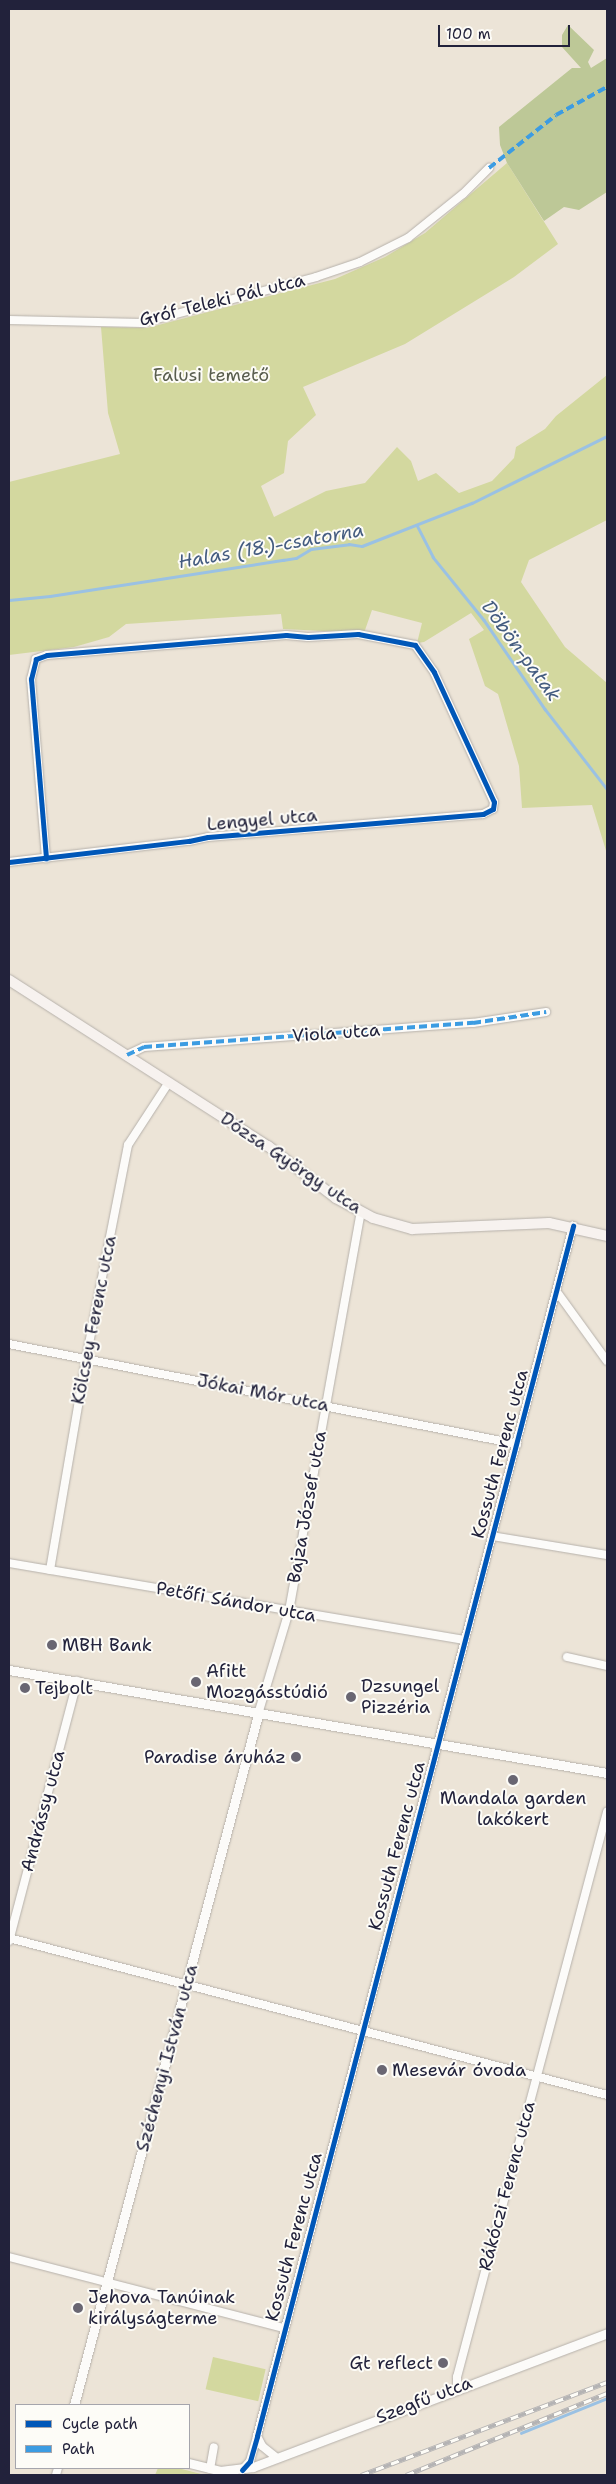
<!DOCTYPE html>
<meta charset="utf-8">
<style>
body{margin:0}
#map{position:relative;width:616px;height:2484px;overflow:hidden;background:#ece4d7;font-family:"Shantell Sans",sans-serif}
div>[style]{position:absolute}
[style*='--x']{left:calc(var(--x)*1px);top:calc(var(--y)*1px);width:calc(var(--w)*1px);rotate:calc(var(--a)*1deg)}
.green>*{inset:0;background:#d3d89f;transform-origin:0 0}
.forest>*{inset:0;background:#bdc897}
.stream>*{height:2.5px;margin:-1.25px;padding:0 1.25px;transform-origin:1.25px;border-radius:1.25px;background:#9ac1e3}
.roads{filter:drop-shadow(0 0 1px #b6b1ab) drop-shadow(0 0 1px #b6b1ab)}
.minor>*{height:8px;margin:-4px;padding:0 4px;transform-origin:4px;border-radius:4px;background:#fcfbf9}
.tertiary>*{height:9px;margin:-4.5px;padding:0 4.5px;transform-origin:4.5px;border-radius:4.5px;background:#fcfbf9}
.secondary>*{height:10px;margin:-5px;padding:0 5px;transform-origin:5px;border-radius:5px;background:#f7f2ef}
.rail>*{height:4.5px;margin-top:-2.25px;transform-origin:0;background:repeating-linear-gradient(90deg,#fdfcf7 0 8px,#b4b3b4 0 16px);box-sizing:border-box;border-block:1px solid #b4b3b4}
.quiet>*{height:4px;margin-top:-2px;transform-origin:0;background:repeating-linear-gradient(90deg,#3c9ce2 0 8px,transparent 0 12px)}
.cycleway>*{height:5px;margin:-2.5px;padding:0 2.5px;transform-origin:2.5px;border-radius:2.5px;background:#0057b8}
.dots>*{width:14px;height:14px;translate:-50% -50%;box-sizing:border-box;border:2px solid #fdfcf7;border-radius:50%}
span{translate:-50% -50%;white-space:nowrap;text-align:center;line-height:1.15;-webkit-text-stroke:4px #fdfcf7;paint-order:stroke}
.street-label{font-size:18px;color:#22223b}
.park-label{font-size:18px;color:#595e4e}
.poi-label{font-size:18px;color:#22223b}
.left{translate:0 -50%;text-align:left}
.right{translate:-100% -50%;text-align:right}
.water-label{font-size:19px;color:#445c80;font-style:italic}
.frame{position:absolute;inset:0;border:10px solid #22223b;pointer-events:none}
.legend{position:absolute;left:15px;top:2404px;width:175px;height:65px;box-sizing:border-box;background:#fdfcf7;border:1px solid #a5a5ac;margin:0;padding:6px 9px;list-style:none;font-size:15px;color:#22223b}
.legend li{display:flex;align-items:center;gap:10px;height:25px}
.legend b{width:25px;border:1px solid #a5a5ac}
.scale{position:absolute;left:438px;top:25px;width:132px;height:22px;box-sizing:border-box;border:2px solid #22223b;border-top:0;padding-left:6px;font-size:15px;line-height:18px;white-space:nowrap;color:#22223b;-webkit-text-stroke:4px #fdfcf7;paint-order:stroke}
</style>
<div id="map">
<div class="green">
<i style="clip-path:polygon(507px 163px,558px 244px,514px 277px,405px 344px,303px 387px,316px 415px,288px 441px,284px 473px,261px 486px,274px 517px,326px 491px,365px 483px,397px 447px,411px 461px,418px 481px,436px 473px,459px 493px,492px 481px,514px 458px,516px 447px,545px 429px,556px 416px,607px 375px,607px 520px,529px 560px,521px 582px,565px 647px,607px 683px,607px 854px,592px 805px,522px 808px,519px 766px,498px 694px,485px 686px,469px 639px,484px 630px,471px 613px,424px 642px,417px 643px,422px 623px,372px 610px,364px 633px,283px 629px,281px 614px,126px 624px,109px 637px,74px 647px,9px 655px,9px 482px,120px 454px,108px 413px,101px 327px,147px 328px,335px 279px,385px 257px,425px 233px)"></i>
<i style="left:213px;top:2357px;width:54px;height:33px;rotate:13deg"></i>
<i style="clip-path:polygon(158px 2468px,178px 2468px,205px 2475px,155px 2475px)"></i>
</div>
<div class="forest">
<i style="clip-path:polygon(568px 25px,594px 50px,588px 62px,591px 68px,607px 58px,607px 192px,579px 210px,564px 207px,544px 221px,507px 163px,500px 145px,499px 127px,572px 68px,581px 68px,562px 47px,562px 35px)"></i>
</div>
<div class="stream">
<i style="--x:417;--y:525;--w:36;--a:63"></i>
<i style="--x:433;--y:557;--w:81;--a:51"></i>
<i style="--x:484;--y:620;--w:108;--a:55.6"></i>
<i style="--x:545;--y:709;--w:101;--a:52.2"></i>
<i style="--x:9;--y:600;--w:41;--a:-5.6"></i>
<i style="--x:50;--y:596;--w:236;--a:-8.8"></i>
<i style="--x:283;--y:560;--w:13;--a:-9"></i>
<i style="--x:296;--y:558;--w:17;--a:-31"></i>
<i style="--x:311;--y:549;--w:38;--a:-7"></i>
<i style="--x:349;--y:544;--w:13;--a:9"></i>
<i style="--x:362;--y:546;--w:118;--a:-21.4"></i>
<i style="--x:472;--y:503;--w:151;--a:-26.4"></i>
<i style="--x:521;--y:2433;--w:93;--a:-22.1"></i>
</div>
<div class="roads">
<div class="minor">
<i style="--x:9;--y:320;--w:133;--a:1.3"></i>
<i style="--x:142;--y:323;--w:180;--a:-14.8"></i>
<i style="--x:316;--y:277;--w:46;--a:-18.8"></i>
<i style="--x:360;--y:262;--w:54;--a:-26.6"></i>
<i style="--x:408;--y:238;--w:70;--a:-38.7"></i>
<i style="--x:463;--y:194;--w:37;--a:-45"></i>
<i style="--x:9;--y:862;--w:181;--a:-6.7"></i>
<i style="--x:189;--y:841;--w:19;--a:-12"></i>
<i style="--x:208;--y:837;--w:276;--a:-4.8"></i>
<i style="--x:483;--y:814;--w:11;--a:-27"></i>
<i style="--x:493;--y:809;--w:7;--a:-82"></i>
<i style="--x:494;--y:802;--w:143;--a:-114.8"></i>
<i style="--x:434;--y:672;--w:33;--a:-125"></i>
<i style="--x:415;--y:645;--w:58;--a:-169.1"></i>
<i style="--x:358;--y:634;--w:50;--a:176.6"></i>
<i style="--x:308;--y:637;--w:22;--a:-175"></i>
<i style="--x:286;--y:635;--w:240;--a:175.2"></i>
<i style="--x:47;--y:655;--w:12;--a:160"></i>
<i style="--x:36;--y:659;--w:21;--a:104"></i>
<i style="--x:31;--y:679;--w:180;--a:85.2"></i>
<i style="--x:127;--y:1055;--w:19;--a:-25"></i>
<i style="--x:144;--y:1047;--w:330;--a:-4.2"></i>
<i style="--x:473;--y:1023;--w:74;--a:-8.6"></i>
<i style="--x:557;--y:1292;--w:85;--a:54.1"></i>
<i style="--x:9;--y:1344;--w:518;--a:11.14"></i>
<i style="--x:492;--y:1536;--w:117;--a:9.4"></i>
<i style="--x:9;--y:1563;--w:461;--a:9.6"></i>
<i style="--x:50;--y:1570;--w:214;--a:-80.3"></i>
<i style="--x:86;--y:1359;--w:218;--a:-78.9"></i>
<i style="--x:128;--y:1145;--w:75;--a:-56.9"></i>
<i style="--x:567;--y:1657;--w:41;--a:12.7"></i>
<i style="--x:259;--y:1711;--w:104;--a:-73.3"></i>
<i style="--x:289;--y:1611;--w:405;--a:-79.8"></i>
<i style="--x:9;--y:1938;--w:618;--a:14.71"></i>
<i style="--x:9;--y:1941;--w:269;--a:-75.3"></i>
<i style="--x:9;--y:2257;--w:284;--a:14.5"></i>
<i style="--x:457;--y:2387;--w:10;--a:-90"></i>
<i style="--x:457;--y:2377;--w:585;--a:-75.13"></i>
<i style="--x:257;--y:2436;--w:11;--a:63"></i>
<i style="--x:262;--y:2446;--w:19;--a:39"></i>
<i style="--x:210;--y:2469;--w:22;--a:-80"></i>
<i style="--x:242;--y:2470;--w:12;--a:-48"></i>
<i style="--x:250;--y:2461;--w:26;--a:-74"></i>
<i style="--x:257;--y:2436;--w:1251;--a:-75.36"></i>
<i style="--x:56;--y:2475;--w:7;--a:-74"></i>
</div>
<div class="tertiary">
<i style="--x:9;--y:1670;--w:607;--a:9.77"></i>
<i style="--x:74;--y:2405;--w:718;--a:-75.07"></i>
<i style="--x:189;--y:2463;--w:32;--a:14"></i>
<i style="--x:220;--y:2471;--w:33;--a:-7"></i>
<i style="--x:253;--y:2467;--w:379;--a:-20.7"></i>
</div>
<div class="secondary">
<i style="--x:9;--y:980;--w:308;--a:32.7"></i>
<i style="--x:268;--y:1146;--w:86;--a:37.4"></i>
<i style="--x:336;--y:1198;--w:42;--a:28.4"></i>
<i style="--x:373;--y:1218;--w:41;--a:15.8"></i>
<i style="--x:412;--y:1229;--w:137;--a:-2.5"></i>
<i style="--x:549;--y:1223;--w:59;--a:12.6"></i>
</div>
</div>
<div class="rail">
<i style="--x:361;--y:2475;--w:263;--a:-20.7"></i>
<i style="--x:406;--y:2475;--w:217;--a:-22.2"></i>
</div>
<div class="quiet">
<i style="--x:489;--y:168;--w:85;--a:-38.3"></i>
<i style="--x:556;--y:115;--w:58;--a:-28.8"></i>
<i style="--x:127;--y:1055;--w:19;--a:-25"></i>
<i style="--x:144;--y:1047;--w:330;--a:-4.2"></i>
<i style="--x:473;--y:1023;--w:74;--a:-8.6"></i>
</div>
<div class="cycleway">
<i style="--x:9;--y:862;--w:181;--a:-6.7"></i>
<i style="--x:189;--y:841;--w:19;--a:-12"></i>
<i style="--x:208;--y:837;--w:276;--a:-4.8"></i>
<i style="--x:483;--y:814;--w:11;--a:-27"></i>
<i style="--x:493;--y:809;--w:7;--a:-82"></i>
<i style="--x:494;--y:802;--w:143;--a:-114.8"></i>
<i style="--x:434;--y:672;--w:33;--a:-125"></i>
<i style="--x:415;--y:645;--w:58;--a:-169.1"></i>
<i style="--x:358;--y:634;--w:50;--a:176.6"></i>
<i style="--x:308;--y:637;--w:22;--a:-175"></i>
<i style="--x:286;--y:635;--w:240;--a:175.2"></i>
<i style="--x:47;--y:655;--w:12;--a:160"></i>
<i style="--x:36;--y:659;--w:21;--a:104"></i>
<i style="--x:31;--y:679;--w:180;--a:85.2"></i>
<i style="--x:242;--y:2470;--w:12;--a:-48"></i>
<i style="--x:250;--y:2461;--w:26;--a:-74"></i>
<i style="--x:257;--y:2436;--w:1251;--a:-75.36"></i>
</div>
<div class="dots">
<i style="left:52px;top:1645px;background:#696672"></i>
<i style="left:196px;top:1682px;background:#696672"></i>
<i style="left:25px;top:1688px;background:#696672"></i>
<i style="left:351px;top:1697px;background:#696672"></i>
<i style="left:296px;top:1757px;background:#696672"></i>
<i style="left:513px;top:1780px;background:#696672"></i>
<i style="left:382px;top:2070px;background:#696672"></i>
<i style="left:78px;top:2308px;background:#696672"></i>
<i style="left:443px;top:2363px;background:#696672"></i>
</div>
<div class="street-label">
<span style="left:222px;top:300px;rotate:-14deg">Gróf Teleki Pál utca</span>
<span style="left:262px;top:820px;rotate:-5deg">Lengyel utca</span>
<span style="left:336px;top:1033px;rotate:-4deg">Viola utca</span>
<span style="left:291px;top:1163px;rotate:34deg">Dózsa György utca</span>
<span style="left:94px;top:1320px;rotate:-79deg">Kölcsey Ferenc utca</span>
<span style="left:263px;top:1393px;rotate:11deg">Jókai Mór utca</span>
<span style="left:500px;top:1454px;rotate:-75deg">Kossuth Ferenc utca</span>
<span style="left:307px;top:1507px;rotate:-80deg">Bajza József utca</span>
<span style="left:236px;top:1602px;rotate:10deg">Petőfi Sándor utca</span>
<span style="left:43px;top:1811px;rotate:-75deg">Andrássy utca</span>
<span style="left:397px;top:1846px;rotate:-75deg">Kossuth Ferenc utca</span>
<span style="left:167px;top:2058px;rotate:-75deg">Széchenyi István utca</span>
<span style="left:507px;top:2186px;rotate:-75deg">Rákóczi Ferenc utca</span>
<span style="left:294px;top:2237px;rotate:-75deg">Kossuth Ferenc utca</span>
<span style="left:424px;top:2400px;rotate:-21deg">Szegfű utca</span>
</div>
<div class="park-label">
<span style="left:211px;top:375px">Falusi temető</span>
</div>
<div class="poi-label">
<span class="left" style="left:62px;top:1645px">MBH Bank</span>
<span class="left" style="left:206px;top:1682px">Afitt<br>Mozgásstúdió</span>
<span class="left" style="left:361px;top:1697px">Dzsungel<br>Pizzéria</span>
<span class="left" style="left:35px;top:1688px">Tejbolt</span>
<span class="right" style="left:286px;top:1757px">Paradise áruház</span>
<span style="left:513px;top:1809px">Mandala garden<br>lakókert</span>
<span class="left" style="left:392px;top:2070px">Mesevár óvoda</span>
<span class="left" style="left:88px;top:2308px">Jehova Tanúinak<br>királyságterme</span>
<span class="right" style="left:433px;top:2363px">Gt reflect</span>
</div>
<div class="water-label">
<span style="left:271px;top:546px;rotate:-10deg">Halas (18.)-csatorna</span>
<span style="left:521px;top:651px;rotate:54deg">Döbön-patak</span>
</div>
<div class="frame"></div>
<ul class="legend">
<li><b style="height:6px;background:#0057b8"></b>Cycle path</li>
<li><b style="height:6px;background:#3c9ce2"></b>Path</li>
</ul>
<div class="scale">100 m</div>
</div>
